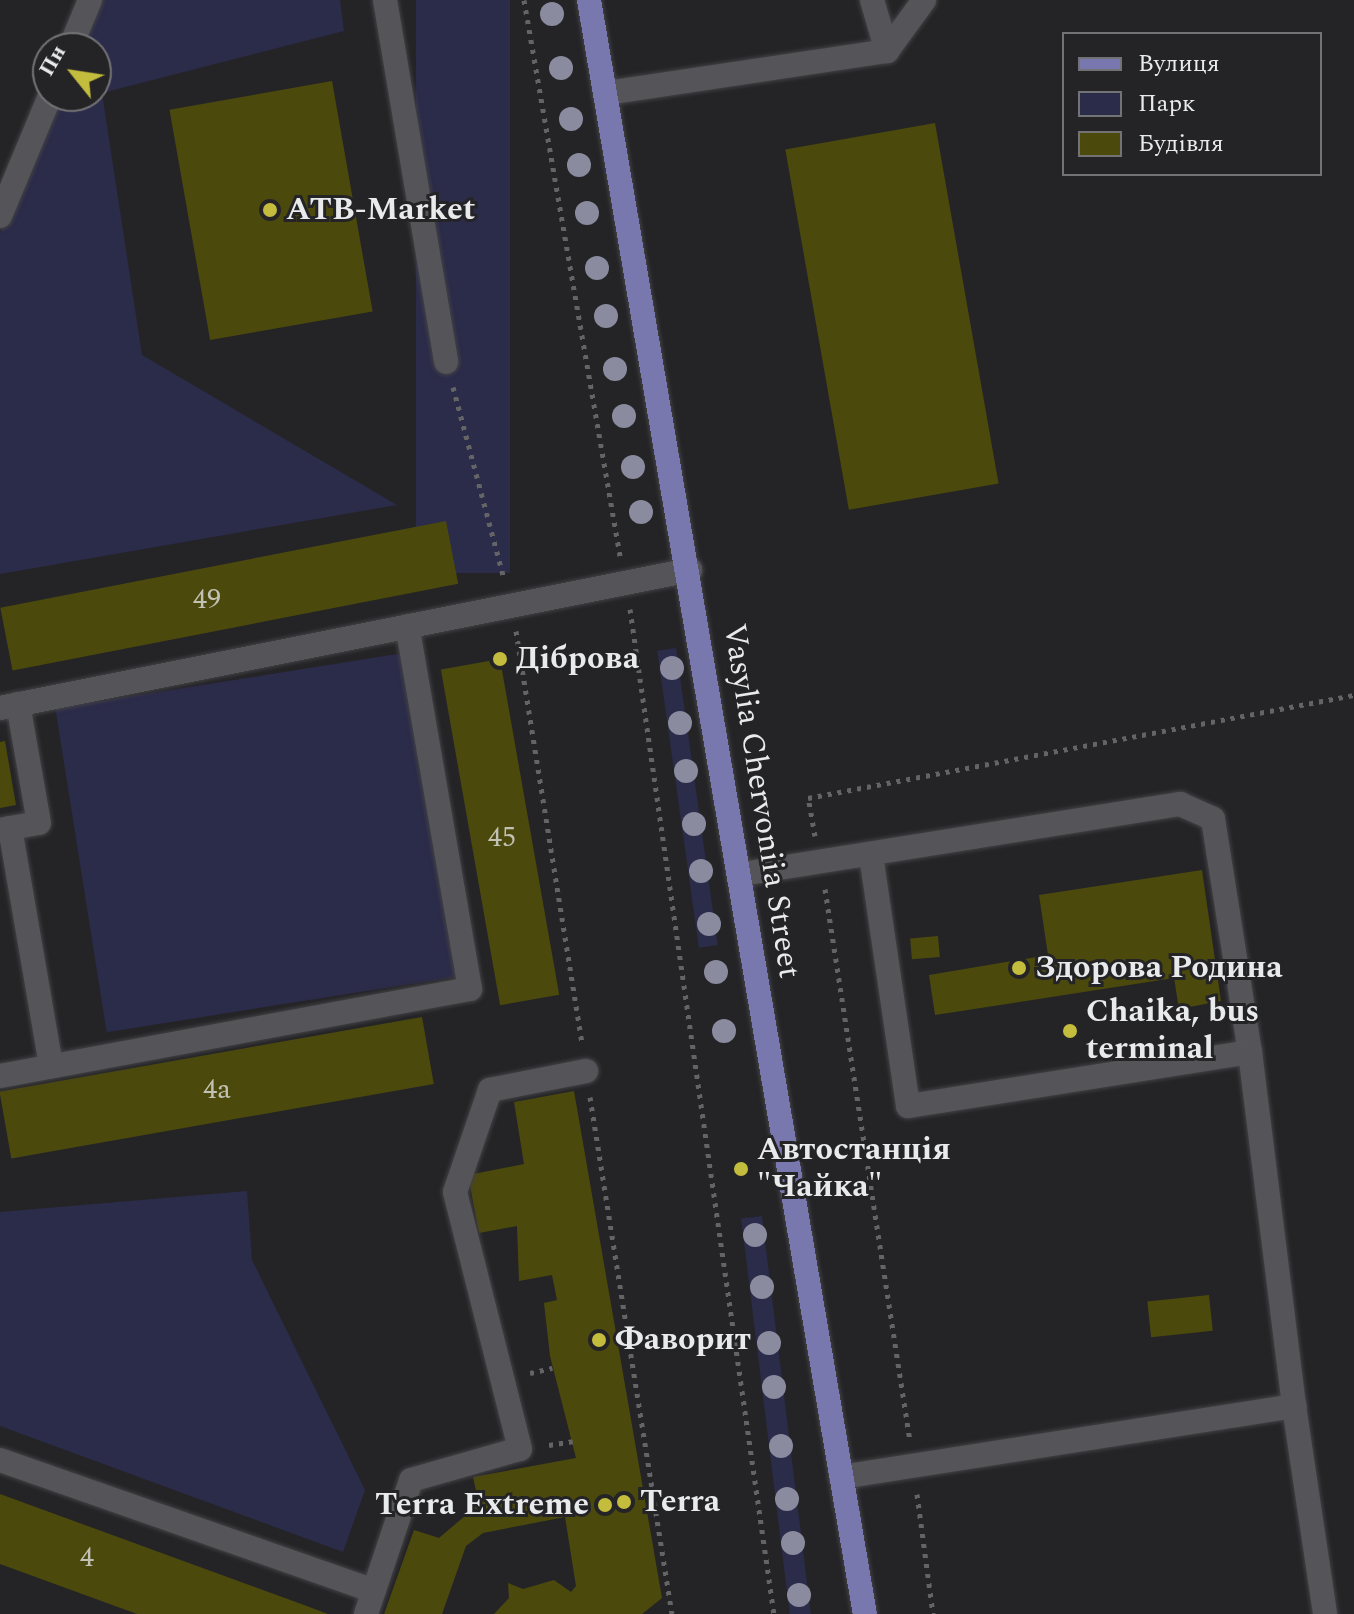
<!DOCTYPE html>
<meta charset="utf-8">
<style>
body{margin:0}
#map{position:relative;width:1354px;height:1614px;overflow:hidden;background:#242427;font-family:Spectral,serif}
div>[style]{position:absolute}
[style*='--x']{left:calc(var(--x)*1px);top:calc(var(--y)*1px);width:calc(var(--w)*1px);rotate:calc(var(--a)*1deg)}
.green>*{inset:0;background:#2b2b4a;transform-origin:0 0}
.building>*{inset:0;background:#4c490d;transform-origin:0 0}
.path>*{height:5px;margin-top:-2.5px;transform-origin:0;background:repeating-linear-gradient(90deg,#646467 0 4px,transparent 0 10px)}
.roads{filter:drop-shadow(0 0 2px #424245) drop-shadow(0 0 2px #424245)}
.minor>*{height:24px;margin:-12px;padding:0 12px;transform-origin:12px;border-radius:12px;background:#555559}
.major>*{height:24px;margin:-12px;padding:0 12px;transform-origin:12px;border-radius:12px;background:#7878af}
.trees>*{width:24px;height:24px;margin:-12px;border-radius:50%;background:#8a8b9e}
.dots>*{width:22px;height:22px;translate:-50% -50%;box-sizing:border-box;border:4px solid #242427;border-radius:50%}
span{translate:-50% -50%;white-space:nowrap;text-align:center;line-height:1.15;-webkit-text-stroke:6px #242427;paint-order:stroke}
.number-label{font-size:28px;color:#c2c2b4}
.number-label span{-webkit-text-stroke-width:0}
.poi-label{font-size:32px;color:#e9eaec;font-weight:700}
.left{translate:0 -50%;text-align:left}
.right{translate:-100% -50%;text-align:right}
.street-label{font-size:32px;color:#e9eaec}
.legend{position:absolute;left:1062px;top:32px;width:260px;height:144px;box-sizing:border-box;background:#242427;border:2px solid #737376;margin:0;padding:10px 14px;list-style:none;font-size:24px;color:#e9eaec}
.legend li{display:flex;align-items:center;gap:16px;height:40px}
.legend b{width:40px;border:2px solid #737376}
.north{position:absolute;left:32px;top:32px;width:80px;height:80px;box-sizing:border-box;background:#242427;border:2px solid #737376;border-radius:50%;rotate:300deg;font-size:22px;font-weight:700;line-height:32px;text-align:center;color:#e9eaec}
.north::after{content:'';display:block;margin:auto;width:28px;height:36px;background:#c4bc3d;clip-path:polygon(50% 0,100% 100%,50% 72%,0 100%)}
</style>
<div id="map">
<div class="green">
<i style="clip-path:polygon(98px 0,340px 0,344px 31px,102px 93px,142px 355px,397px 505px,0 574px,0 233px,58px 96px,96px 96px,96px 48px,78px 48px)"></i>
<i style="left:416px;top:0;width:94px;height:573px"></i>
<i style="left:676px;top:648px;width:300px;height:19px;rotate:82deg"></i>
<i style="left:404px;top:653px;width:328px;height:353px;rotate:81deg"></i>
<i style="clip-path:polygon(247px 1191px,252px 1260px,365px 1490px,343px 1552px,0 1426px,0 1212px)"></i>
<i style="left:762px;top:1216px;width:401px;height:21px;rotate:83deg"></i>
</div>
<div class="building">
<i style="left:332px;top:81px;width:234px;height:165px;rotate:80deg"></i>
<i style="left:935px;top:123px;width:366px;height:152px;rotate:80deg"></i>
<i style="left:446px;top:521px;width:64px;height:454px;rotate:79deg"></i>
<i style="left:500px;top:659px;width:341px;height:60px;rotate:80deg"></i>
<i style="clip-path:polygon(5px 741px,16px 805px,0 808px,0 742px)"></i>
<i style="clip-path:polygon(1202px 870px,1221px 1001px,1179px 1009px,1174px 978px,935px 1015px,929px 975px,1048px 955px,1039px 895px)"></i>
<i style="left:938px;top:936px;width:21px;height:28px;rotate:85deg"></i>
<i style="left:422px;top:1017px;width:68px;height:429px;rotate:80deg"></i>
<i style="clip-path:polygon(574px 1091px,662px 1598px,642px 1614px,494px 1614px,509px 1598px,508px 1583px,523px 1589px,554px 1580px,571px 1592px,576px 1586px,565px 1517px,483px 1533px,466px 1546px,442px 1614px,384px 1614px,414px 1530px,439px 1538px,479px 1504px,473px 1477px,576px 1458px,550px 1356px,544px 1303px,557px 1300px,552px 1275px,519px 1281px,517px 1226px,479px 1233px,468px 1175px,524px 1164px,514px 1102px)"></i>
<i style="left:1209px;top:1295px;width:36px;height:62px;rotate:84deg"></i>
<i style="clip-path:polygon(0 1494px,304px 1605px,328px 1614px,137px 1614px,0 1564px)"></i>
</div>
<div class="path">
<i style="--x:524;--y:0;--w:564;--a:80.2"></i>
<i style="--x:453;--y:387;--w:199;--a:75.1"></i>
<i style="--x:630;--y:609;--w:1015;--a:81.85"></i>
<i style="--x:516;--y:631;--w:418;--a:80.9"></i>
<i style="--x:815;--y:836;--w:39;--a:-100"></i>
<i style="--x:808;--y:798;--w:556;--a:-10.68"></i>
<i style="--x:825;--y:889;--w:559;--a:81.25"></i>
<i style="--x:590;--y:1097;--w:523;--a:80.99"></i>
<i style="--x:530;--y:1373;--w:23;--a:-13"></i>
<i style="--x:549;--y:1445;--w:24;--a:-9"></i>
<i style="--x:917;--y:1494;--w:121;--a:82.4"></i>
</div>
<div class="roads">
<div class="minor">
<i style="--x:385;--y:0;--w:367;--a:80.4"></i>
<i style="--x:70;--y:48;--w:52;--a:-67.4"></i>
<i style="--x:887;--y:51;--w:63;--a:-54"></i>
<i style="--x:606;--y:93;--w:284;--a:-8.5"></i>
<i style="--x:887;--y:51;--w:53;--a:-106.4"></i>
<i style="--x:0;--y:216;--w:130;--a:-67.4"></i>
<i style="--x:0;--y:708;--w:704;--a:-11.31"></i>
<i style="--x:10;--y:828;--w:29;--a:-10"></i>
<i style="--x:39;--y:823;--w:121;--a:-100"></i>
<i style="--x:0;--y:830;--w:10;--a:-11"></i>
<i style="--x:10;--y:828;--w:242;--a:80.2"></i>
<i style="--x:742;--y:874;--w:444;--a:-9.1"></i>
<i style="--x:1180;--y:804;--w:36;--a:24"></i>
<i style="--x:1213;--y:819;--w:236;--a:81"></i>
<i style="--x:1250;--y:1052;--w:346;--a:171"></i>
<i style="--x:908;--y:1106;--w:254;--a:-98.4"></i>
<i style="--x:1250;--y:1052;--w:357;--a:82.9"></i>
<i style="--x:0;--y:1076;--w:478;--a:-10.5"></i>
<i style="--x:470;--y:989;--w:368;--a:-99.8"></i>
<i style="--x:0;--y:1460;--w:396;--a:19.3"></i>
<i style="--x:841;--y:1477;--w:459;--a:-8.9"></i>
<i style="--x:1294;--y:1406;--w:210;--a:81.5"></i>
<i style="--x:366;--y:1614;--w:141;--a:-71.4"></i>
<i style="--x:411;--y:1480;--w:113;--a:-15.9"></i>
<i style="--x:520;--y:1449;--w:265;--a:-104.2"></i>
<i style="--x:455;--y:1192;--w:108;--a:-71.1"></i>
<i style="--x:490;--y:1090;--w:98;--a:-11.2"></i>
</div>
<div class="major">
<i style="--x:589;--y:0;--w:1637;--a:80.3"></i>
</div>
</div>
<div class="trees">
<i style="left:552px;top:14px"></i>
<i style="left:561px;top:68px"></i>
<i style="left:571px;top:119px"></i>
<i style="left:579px;top:165px"></i>
<i style="left:587px;top:213px"></i>
<i style="left:597px;top:268px"></i>
<i style="left:606px;top:316px"></i>
<i style="left:615px;top:369px"></i>
<i style="left:624px;top:416px"></i>
<i style="left:633px;top:467px"></i>
<i style="left:641px;top:512px"></i>
<i style="left:672px;top:668px"></i>
<i style="left:680px;top:723px"></i>
<i style="left:686px;top:771px"></i>
<i style="left:694px;top:824px"></i>
<i style="left:701px;top:871px"></i>
<i style="left:709px;top:924px"></i>
<i style="left:716px;top:972px"></i>
<i style="left:724px;top:1031px"></i>
<i style="left:755px;top:1235px"></i>
<i style="left:762px;top:1287px"></i>
<i style="left:769px;top:1343px"></i>
<i style="left:774px;top:1387px"></i>
<i style="left:781px;top:1446px"></i>
<i style="left:787px;top:1499px"></i>
<i style="left:793px;top:1543px"></i>
<i style="left:799px;top:1595px"></i>
</div>
<div class="dots">
<i style="left:270px;top:210px;background:#c4bc3d"></i>
<i style="left:500px;top:659px;background:#c4bc3d"></i>
<i style="left:1019px;top:968px;background:#c4bc3d"></i>
<i style="left:1070px;top:1031px;background:#c4bc3d"></i>
<i style="left:741px;top:1169px;background:#c4bc3d"></i>
<i style="left:599px;top:1340px;background:#c4bc3d"></i>
<i style="left:624px;top:1502px;background:#c4bc3d"></i>
<i style="left:605px;top:1505px;background:#c4bc3d"></i>
</div>
<div class="number-label">
<span style="left:207px;top:600px">49</span>
<span style="left:502px;top:838px">45</span>
<span style="left:217px;top:1090px">4а</span>
<span style="left:87px;top:1558px">4</span>
</div>
<div class="poi-label">
<span class="left" style="left:286px;top:210px">ATB-Market</span>
<span class="left" style="left:516px;top:659px">Діброва</span>
<span class="left" style="left:1035px;top:968px">Здорова Родина</span>
<span class="left" style="left:1086px;top:1031px">Chaika, bus<br>terminal</span>
<span class="left" style="left:757px;top:1169px">Автостанція<br>"Чайка"</span>
<span class="left" style="left:615px;top:1340px">Фаворит</span>
<span class="left" style="left:640px;top:1502px">Terra</span>
<span class="right" style="left:589px;top:1505px">Terra Extreme</span>
</div>
<div class="street-label">
<span style="left:761px;top:801px;rotate:81deg">Vasylia Chervoniia Street</span>
</div>
<ul class="legend">
<li><b style="height:10px;background:#7878af"></b>Вулиця</li>
<li><b style="height:22px;background:#2b2b4a"></b>Парк</li>
<li><b style="height:22px;background:#4c490d"></b>Будівля</li>
</ul>
<div class="north">Пн</div>
</div>
